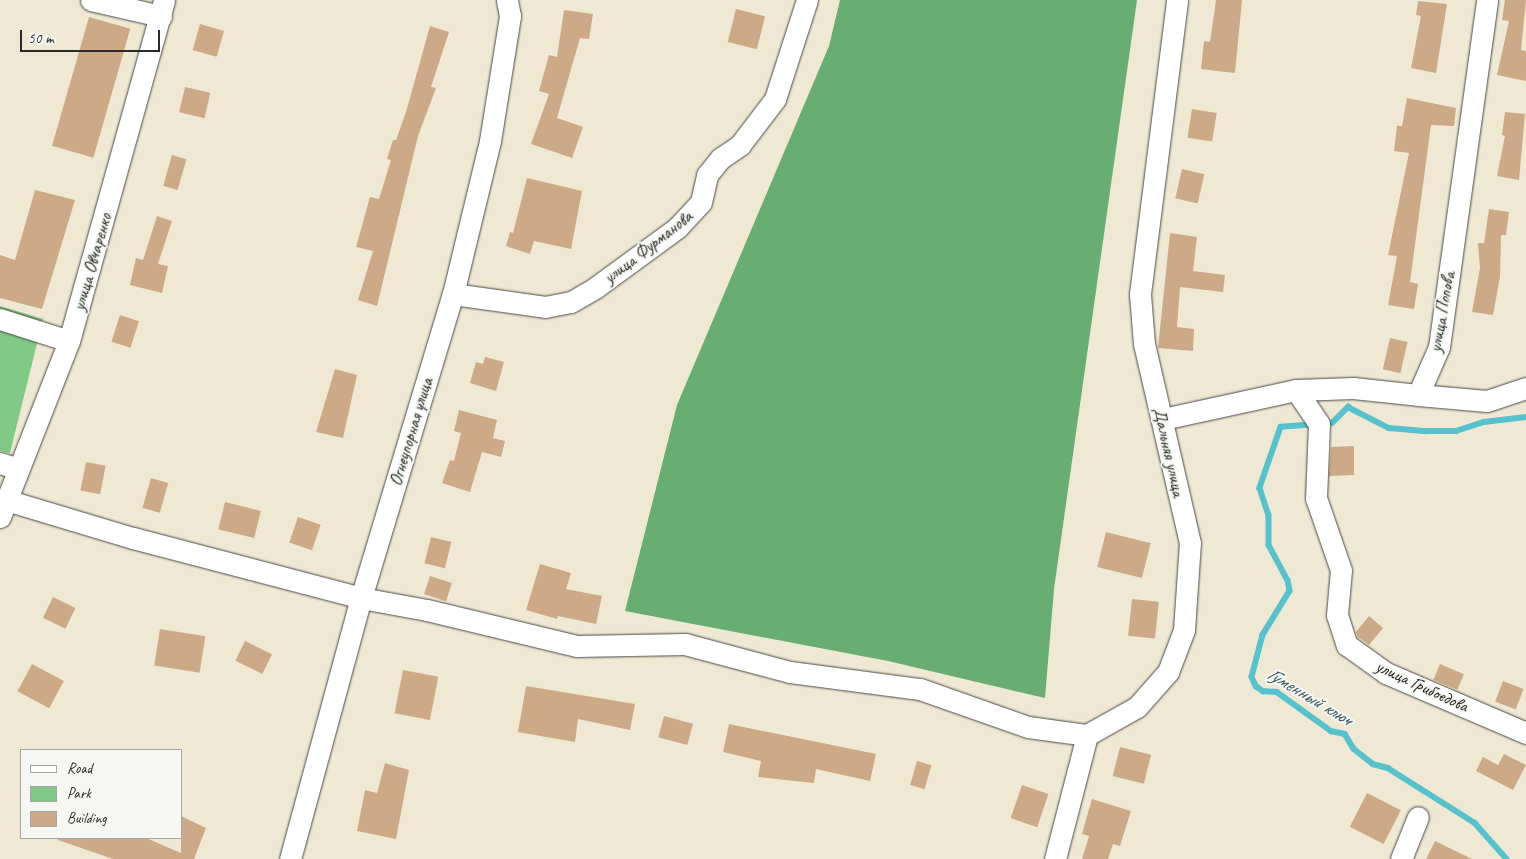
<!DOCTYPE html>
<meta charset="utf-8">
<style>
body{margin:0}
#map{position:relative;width:1526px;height:859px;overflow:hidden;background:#efe9d4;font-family:Caveat,sans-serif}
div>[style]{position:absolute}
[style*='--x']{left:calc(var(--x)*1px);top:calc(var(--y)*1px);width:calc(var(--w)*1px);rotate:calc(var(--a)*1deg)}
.green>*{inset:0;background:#81c986}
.forest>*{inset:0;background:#68ad73}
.stream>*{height:5.5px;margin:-2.75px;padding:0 2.75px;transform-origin:2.75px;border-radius:2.75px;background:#55c2ce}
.building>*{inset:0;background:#ccaa87;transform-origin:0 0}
.roads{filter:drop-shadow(0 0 1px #484844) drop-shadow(0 0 1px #484844)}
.minor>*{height:21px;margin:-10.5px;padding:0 10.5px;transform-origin:10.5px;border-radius:10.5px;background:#fff}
span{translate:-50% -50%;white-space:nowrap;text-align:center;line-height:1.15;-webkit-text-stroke:4px #f6f6f2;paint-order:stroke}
.street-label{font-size:18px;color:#2b2b2b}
.water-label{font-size:19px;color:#38585c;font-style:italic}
.legend{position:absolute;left:20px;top:749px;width:162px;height:90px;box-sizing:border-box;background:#f6f6f2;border:1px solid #a5a5a2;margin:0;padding:6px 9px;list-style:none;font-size:15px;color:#2b2b2b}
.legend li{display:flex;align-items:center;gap:10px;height:25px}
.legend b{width:25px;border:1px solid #a5a5a2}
.scale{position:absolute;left:20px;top:30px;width:140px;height:22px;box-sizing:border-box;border:2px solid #2b2b2b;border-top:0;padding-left:6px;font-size:15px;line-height:18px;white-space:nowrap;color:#2b2b2b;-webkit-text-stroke:4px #f6f6f2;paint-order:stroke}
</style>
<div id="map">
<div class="green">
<i style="clip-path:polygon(0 306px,43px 319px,10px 453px,0 451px)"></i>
</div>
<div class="forest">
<i style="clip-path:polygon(840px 0,1137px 0,1054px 589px,1045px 698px,888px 661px,625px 611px,677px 405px,829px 46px)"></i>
</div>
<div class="stream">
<i style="--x:1322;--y:424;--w:10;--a:-6"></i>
<i style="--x:1332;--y:423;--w:23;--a:-45"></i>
<i style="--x:1348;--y:407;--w:46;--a:27.1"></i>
<i style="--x:1389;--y:428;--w:37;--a:5"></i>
<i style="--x:1426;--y:431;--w:30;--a:0"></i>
<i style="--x:1456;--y:431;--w:29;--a:-18"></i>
<i style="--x:1484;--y:422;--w:42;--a:-6.8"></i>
<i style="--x:1312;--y:425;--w:31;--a:176"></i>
<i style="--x:1281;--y:427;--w:65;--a:109"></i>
<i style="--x:1260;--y:488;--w:28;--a:72"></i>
<i style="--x:1269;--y:515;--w:30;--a:90"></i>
<i style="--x:1269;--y:545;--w:40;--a:62"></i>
<i style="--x:1288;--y:580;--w:11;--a:80"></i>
<i style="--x:1290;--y:591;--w:52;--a:121.5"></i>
<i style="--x:1263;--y:635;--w:43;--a:104.7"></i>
<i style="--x:1252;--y:677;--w:10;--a:66"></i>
<i style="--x:1256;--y:686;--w:9;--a:36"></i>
<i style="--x:1263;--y:691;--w:14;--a:4"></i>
<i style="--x:1277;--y:692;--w:67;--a:35.8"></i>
<i style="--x:1331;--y:731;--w:14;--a:12"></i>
<i style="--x:1345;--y:734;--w:17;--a:59"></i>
<i style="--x:1354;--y:749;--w:24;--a:38"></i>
<i style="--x:1373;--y:764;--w:16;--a:15"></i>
<i style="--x:1388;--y:768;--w:103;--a:32.3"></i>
<i style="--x:1475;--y:823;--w:48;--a:48.4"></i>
</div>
<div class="building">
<i style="clip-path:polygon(1216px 0,1242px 0,1235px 73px,1201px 69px,1204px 41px,1210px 42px)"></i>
<i style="clip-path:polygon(1505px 0,1526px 0,1521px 50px,1526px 51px,1526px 81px,1497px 75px,1509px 21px,1502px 20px)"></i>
<i style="clip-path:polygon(1418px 1px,1447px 4px,1436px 73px,1411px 68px,1421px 16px,1416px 15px)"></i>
<i style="left:736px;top:9px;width:30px;height:34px;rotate:14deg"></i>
<i style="clip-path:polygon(564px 10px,593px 14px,589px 39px,580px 38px,557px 118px,583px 127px,572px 158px,531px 144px,549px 94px,539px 91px,549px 55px,557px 57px)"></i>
<i style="left:89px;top:17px;width:43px;height:134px;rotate:16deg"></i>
<i style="left:200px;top:24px;width:25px;height:27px;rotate:16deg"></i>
<i style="clip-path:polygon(430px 26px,449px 32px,431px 87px,436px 88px,418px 136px,377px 306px,358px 300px,373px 251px,356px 247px,370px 197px,379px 199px,391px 160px,387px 159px,393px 140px,396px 140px,406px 112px)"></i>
<i style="left:185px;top:87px;width:26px;height:26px;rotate:13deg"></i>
<i style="clip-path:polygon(1407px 98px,1456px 108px,1454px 126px,1431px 125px,1410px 282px,1418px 284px,1414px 309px,1388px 305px,1397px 256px,1388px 255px,1409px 153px,1394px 151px,1397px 126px,1402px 126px)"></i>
<i style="left:1192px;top:109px;width:25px;height:29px;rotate:9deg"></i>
<i style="clip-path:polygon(1505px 112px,1525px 114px,1519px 180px,1497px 176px,1505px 136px,1502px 135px)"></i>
<i style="left:172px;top:155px;width:15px;height:32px;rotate:16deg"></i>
<i style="left:1182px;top:169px;width:23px;height:30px;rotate:13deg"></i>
<i style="clip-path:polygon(527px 178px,582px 191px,571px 249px,534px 241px,530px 254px,506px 246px,510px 232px,513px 233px)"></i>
<i style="clip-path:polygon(35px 190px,75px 200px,42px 309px,0 298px,0 255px,15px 260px)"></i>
<i style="clip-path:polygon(1489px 209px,1509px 212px,1506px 235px,1501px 235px,1500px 277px,1493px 315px,1472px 312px,1480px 268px,1478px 243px,1484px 243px)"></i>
<i style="clip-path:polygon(157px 216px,172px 221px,158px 264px,168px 266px,162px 293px,130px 285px,136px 258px,143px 260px)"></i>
<i style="clip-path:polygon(1170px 233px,1197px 237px,1193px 271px,1225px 275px,1223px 292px,1180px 287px,1177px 327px,1194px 329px,1193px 351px,1158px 348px)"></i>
<i style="left:120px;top:315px;width:20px;height:28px;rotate:18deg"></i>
<i style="left:1390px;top:338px;width:18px;height:32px;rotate:13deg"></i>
<i style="clip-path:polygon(485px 357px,504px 362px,496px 391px,470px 383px,476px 362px,483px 364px)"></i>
<i style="clip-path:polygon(335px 369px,357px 375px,343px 438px,316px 432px)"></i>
<i style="clip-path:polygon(459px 410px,497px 420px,493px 438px,505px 441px,501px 457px,482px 452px,470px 492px,442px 483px,450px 460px,454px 461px,461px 433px,454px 431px)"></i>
<i style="clip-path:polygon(1354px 446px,1354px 475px,1329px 476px,1331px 447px)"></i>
<i style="left:86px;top:462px;width:20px;height:29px;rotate:11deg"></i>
<i style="left:151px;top:478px;width:18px;height:31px;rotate:16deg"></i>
<i style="left:225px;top:502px;width:37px;height:28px;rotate:14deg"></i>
<i style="left:298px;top:517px;width:24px;height:27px;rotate:19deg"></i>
<i style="left:1106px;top:532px;width:46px;height:36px;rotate:14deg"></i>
<i style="left:431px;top:537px;width:21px;height:27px;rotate:14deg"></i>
<i style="clip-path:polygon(540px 564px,571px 573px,566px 589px,602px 596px,596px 624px,558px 616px,557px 619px,526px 610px)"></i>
<i style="left:430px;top:576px;width:23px;height:19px;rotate:18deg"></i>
<i style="left:53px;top:597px;width:25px;height:23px;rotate:26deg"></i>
<i style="left:1132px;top:599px;width:27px;height:37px;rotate:6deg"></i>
<i style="clip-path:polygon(1369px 616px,1383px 628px,1369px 645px,1358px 637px,1356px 632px)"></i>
<i style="left:160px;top:629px;width:46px;height:37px;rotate:9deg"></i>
<i style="left:245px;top:641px;width:30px;height:22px;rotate:26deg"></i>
<i style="left:32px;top:664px;width:36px;height:31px;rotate:28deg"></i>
<i style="left:1440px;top:664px;width:26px;height:17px;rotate:23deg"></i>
<i style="left:403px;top:670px;width:36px;height:44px;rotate:11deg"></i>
<i style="left:1503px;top:681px;width:22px;height:22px;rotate:21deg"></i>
<i style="clip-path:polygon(526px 686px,635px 704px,630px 730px,578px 719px,575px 742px,518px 732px)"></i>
<i style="left:664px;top:716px;width:30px;height:22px;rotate:15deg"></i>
<i style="clip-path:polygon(729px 724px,876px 754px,870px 781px,816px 769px,814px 783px,758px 777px,761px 761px,723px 752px)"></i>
<i style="left:1120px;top:747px;width:32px;height:30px;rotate:14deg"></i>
<i style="clip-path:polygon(1504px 754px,1526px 765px,1513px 790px,1476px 771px,1483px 757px,1498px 765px)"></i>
<i style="left:917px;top:761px;width:15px;height:25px;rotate:16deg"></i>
<i style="clip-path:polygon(385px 763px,409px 770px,396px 839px,357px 831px,365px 790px,377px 793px)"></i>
<i style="left:1022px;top:785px;width:28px;height:35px;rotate:19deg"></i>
<i style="left:1367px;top:793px;width:38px;height:38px;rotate:27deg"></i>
<i style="clip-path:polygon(1092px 799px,1131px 811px,1120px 846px,1113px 844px,1108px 859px,1082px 859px,1089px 836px,1082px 834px)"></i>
<i style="clip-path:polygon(181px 816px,206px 828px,194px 859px,113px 859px,58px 840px,58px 838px,146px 838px,181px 853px)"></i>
<i style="clip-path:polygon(1435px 841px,1472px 859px,1426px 859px)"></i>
</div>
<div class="roads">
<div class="minor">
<i style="--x:91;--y:0;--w:72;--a:12.9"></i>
<i style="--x:453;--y:294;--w:93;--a:8"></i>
<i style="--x:545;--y:307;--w:26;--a:-11"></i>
<i style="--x:571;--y:302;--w:28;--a:-30"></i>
<i style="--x:595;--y:288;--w:102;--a:-36.2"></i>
<i style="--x:677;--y:228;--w:35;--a:-47"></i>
<i style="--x:701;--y:202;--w:28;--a:-77"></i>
<i style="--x:707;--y:175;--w:22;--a:-51"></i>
<i style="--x:721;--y:158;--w:23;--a:-34"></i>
<i style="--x:740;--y:145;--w:58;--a:-52.7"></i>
<i style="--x:775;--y:99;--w:104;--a:-72.1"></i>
<i style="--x:0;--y:319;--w:72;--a:17.7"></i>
<i style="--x:1296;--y:390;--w:41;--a:55.9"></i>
<i style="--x:1319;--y:424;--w:74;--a:92.3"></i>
<i style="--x:1316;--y:498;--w:76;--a:70.9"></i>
<i style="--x:1341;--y:570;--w:45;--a:95.1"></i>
<i style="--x:1337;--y:615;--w:32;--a:72"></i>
<i style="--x:1347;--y:645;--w:48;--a:35.7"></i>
<i style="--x:1386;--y:673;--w:152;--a:23.2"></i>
<i style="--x:1418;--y:395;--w:69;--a:5"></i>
<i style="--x:1487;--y:401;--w:41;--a:-18.4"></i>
<i style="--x:1163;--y:419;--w:136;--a:-12.3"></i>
<i style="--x:1296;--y:390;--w:57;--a:-2"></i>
<i style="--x:1353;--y:388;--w:65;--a:6.1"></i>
<i style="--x:1418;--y:395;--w:52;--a:-66.4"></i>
<i style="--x:1439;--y:347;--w:350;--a:-82.1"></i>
<i style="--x:0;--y:463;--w:19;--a:18"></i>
<i style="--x:6;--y:500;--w:133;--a:16.7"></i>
<i style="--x:133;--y:538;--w:236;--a:14.7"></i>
<i style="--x:361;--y:598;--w:67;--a:10.3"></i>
<i style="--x:427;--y:610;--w:154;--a:13.5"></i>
<i style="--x:577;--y:646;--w:108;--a:-1.1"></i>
<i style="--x:685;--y:644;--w:109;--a:14.9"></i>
<i style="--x:790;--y:672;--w:131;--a:7.5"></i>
<i style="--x:920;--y:689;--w:114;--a:19.4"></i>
<i style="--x:1028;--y:727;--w:60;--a:7.7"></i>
<i style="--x:0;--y:517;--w:189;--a:-68.6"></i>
<i style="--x:69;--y:341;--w:354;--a:-74.4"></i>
<i style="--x:290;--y:859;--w:270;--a:-74.8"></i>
<i style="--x:361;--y:598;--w:318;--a:-73.2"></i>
<i style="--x:453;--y:294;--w:157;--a:-76.4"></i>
<i style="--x:490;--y:141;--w:127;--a:-80.9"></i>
<i style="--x:510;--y:16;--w:16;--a:-101"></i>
<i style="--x:1055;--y:859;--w:128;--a:-75.5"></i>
<i style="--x:1087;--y:735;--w:57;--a:-29.2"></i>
<i style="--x:1137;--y:707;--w:47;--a:-48.5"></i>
<i style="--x:1168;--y:672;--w:45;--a:-69.1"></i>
<i style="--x:1184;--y:630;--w:87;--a:-86.1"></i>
<i style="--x:1190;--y:543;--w:204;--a:-103"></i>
<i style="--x:1144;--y:344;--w:50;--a:-94.6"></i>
<i style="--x:1140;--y:294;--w:296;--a:-82.8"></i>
<i style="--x:1401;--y:859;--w:45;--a:-68"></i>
</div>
</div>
<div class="street-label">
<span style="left:648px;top:247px;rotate:-38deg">улица Фурманова</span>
<span style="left:92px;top:262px;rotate:-74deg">улица Овчаренко</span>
<span style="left:1442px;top:312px;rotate:-80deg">улица Попова</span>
<span style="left:411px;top:432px;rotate:-73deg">Огнеупорная улица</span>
<span style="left:1169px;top:452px;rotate:77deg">Дальняя улица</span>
<span style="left:1422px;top:686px;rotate:25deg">улица Грибоедова</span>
</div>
<div class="water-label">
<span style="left:1309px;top:697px;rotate:31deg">Гуменный ключ</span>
</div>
<ul class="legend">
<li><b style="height:6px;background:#fff"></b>Road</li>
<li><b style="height:14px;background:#81c986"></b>Park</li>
<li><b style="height:14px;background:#ccaa87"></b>Building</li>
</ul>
<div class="scale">50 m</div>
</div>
